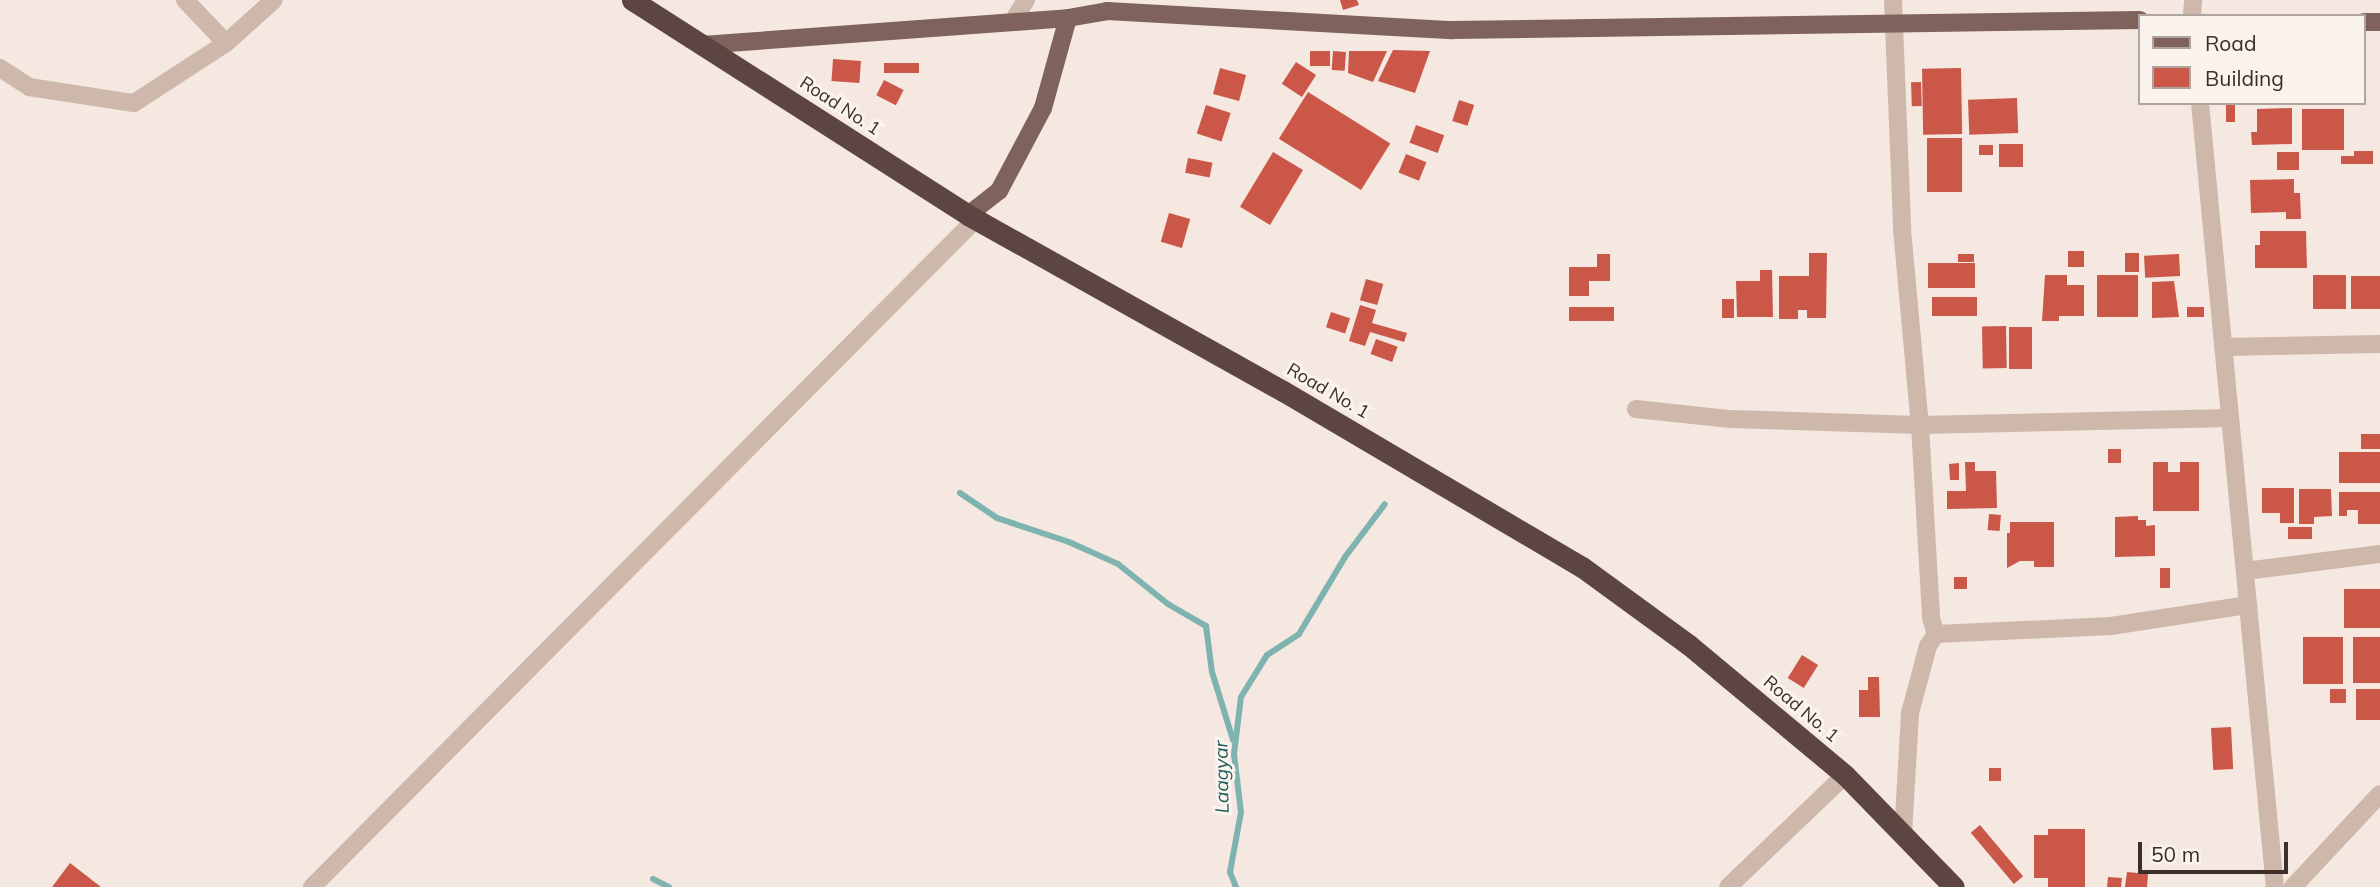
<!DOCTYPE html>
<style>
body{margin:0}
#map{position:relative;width:2380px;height:887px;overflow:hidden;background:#f4e8e0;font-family:Mulish,sans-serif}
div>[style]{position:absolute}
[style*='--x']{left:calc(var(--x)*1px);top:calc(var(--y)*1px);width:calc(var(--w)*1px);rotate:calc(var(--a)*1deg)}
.stream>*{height:6px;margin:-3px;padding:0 3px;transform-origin:3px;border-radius:3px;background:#7eb3af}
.building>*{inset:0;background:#cb5748;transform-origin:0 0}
.minor>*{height:18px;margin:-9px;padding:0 9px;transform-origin:9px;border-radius:9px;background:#ceb7ab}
.major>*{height:18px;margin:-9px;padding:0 9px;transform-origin:9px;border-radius:9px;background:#7e625b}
.highway>*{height:21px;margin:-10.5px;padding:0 10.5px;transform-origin:10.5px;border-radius:10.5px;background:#5d4641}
span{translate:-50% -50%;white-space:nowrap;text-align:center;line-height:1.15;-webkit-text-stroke:6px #fbf3ee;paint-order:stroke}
.street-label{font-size:18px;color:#3b2e2b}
.water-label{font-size:19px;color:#1d5f5c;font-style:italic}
.legend{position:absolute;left:2138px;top:14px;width:228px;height:91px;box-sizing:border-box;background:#fbf3ee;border:2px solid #aea4a0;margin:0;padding:9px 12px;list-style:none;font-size:21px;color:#3b2e2b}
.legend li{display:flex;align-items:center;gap:14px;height:35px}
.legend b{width:35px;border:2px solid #aea4a0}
.scale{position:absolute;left:2138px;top:842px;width:150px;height:32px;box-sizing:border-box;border:4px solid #3b2e2b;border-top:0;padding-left:9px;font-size:21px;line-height:24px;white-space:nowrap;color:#3b2e2b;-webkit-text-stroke:5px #fbf3ee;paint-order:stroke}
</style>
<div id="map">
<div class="stream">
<i style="--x:960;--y:493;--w:45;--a:34"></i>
<i style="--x:997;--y:518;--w:76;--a:18.4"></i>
<i style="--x:1069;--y:542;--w:54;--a:24.2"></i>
<i style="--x:1118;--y:564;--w:64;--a:38.7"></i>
<i style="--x:1168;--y:604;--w:44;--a:30.1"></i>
<i style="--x:1206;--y:626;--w:46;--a:82.6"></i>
<i style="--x:1212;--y:672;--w:71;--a:72.8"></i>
<i style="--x:653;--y:879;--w:18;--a:27"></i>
<i style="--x:1236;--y:887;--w:16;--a:-112"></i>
<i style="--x:1230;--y:872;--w:61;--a:-79.6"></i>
<i style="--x:1241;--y:812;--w:58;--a:-96.9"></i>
<i style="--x:1234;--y:754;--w:57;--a:-83"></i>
<i style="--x:1241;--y:697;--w:49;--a:-58.2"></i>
<i style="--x:1267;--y:655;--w:38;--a:-33"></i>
<i style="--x:1299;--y:634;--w:90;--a:-59.1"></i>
<i style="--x:1345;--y:557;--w:66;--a:-53"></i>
</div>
<div class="building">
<i style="clip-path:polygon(1340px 0,1357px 0,1359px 5px,1343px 10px)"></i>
<i style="clip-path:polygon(1393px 50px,1430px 51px,1415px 93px,1378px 81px)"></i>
<i style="left:1330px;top:51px;width:15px;height:20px;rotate:90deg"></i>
<i style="left:1333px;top:51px;width:13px;height:19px;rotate:4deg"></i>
<i style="clip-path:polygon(1349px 51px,1387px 51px,1373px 82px,1348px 73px)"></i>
<i style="left:833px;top:59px;width:28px;height:22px;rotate:4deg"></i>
<i style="left:1296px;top:62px;width:24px;height:26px;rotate:33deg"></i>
<i style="left:919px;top:63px;width:10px;height:35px;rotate:90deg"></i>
<i style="left:1220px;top:68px;width:27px;height:27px;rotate:15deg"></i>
<i style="left:1961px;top:68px;width:66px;height:39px;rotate:89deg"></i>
<i style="left:884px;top:80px;width:22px;height:17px;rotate:27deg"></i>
<i style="left:1921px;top:82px;width:24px;height:10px;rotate:88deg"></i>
<i style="left:1308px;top:92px;width:97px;height:55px;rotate:32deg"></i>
<i style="left:2017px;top:98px;width:35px;height:49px;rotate:88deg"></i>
<i style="left:1459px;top:100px;width:16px;height:22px;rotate:18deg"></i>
<i style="left:2226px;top:103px;width:9px;height:19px"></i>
<i style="left:1206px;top:105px;width:26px;height:30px;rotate:18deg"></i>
<i style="clip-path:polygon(2292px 108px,2292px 144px,2252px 145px,2251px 132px,2257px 132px,2257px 109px)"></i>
<i style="left:2302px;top:109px;width:42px;height:41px"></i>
<i style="left:1416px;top:125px;width:30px;height:19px;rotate:20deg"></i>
<i style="left:1962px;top:138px;width:54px;height:35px;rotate:90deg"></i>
<i style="left:1999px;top:144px;width:24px;height:23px"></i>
<i style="left:1979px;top:145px;width:14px;height:10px"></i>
<i style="clip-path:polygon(2354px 151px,2373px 151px,2373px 164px,2341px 164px,2341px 156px,2354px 156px)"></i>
<i style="left:1273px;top:152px;width:35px;height:64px;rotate:31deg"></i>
<i style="left:2277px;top:152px;width:22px;height:18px"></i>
<i style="left:1406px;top:154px;width:22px;height:20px;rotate:22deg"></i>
<i style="left:1188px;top:158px;width:25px;height:15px;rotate:11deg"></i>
<i style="clip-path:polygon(2294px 179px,2294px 193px,2300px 193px,2301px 219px,2286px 219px,2286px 212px,2251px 213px,2250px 180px)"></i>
<i style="left:1169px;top:213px;width:22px;height:30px;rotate:16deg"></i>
<i style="clip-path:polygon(2260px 231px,2306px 231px,2307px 268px,2255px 268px,2255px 245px,2260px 245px)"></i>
<i style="left:2084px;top:251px;width:16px;height:16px;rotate:90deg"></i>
<i style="clip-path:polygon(1809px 253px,1827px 253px,1826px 318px,1807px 318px,1807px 310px,1798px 310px,1798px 319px,1779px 319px,1779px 276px,1809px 276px)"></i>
<i style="left:2125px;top:253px;width:14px;height:19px"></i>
<i style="clip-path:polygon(1597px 254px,1610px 254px,1610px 281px,1589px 281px,1589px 296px,1569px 296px,1569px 267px,1597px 267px)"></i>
<i style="left:1958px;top:254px;width:16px;height:8px"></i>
<i style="left:2179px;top:254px;width:22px;height:35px;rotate:87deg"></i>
<i style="left:1928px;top:263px;width:47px;height:25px"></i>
<i style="clip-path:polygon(1760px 270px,1772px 270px,1773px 317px,1737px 317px,1736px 281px,1760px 281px)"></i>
<i style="clip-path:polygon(2045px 275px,2067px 275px,2067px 285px,2084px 285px,2084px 316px,2059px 316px,2059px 321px,2042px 321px)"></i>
<i style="left:2097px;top:275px;width:41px;height:42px"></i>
<i style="left:2313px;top:275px;width:33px;height:34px"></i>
<i style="left:2351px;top:276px;width:29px;height:33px"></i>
<i style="left:1366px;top:279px;width:18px;height:22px;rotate:16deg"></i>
<i style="clip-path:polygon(2174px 281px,2179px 317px,2152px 318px,2152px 282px)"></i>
<i style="left:1977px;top:297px;width:19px;height:45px;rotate:90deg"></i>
<i style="left:1722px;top:299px;width:12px;height:19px"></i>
<i style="clip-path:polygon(1360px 305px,1376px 310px,1372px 323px,1407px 333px,1404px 342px,1370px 332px,1365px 346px,1349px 341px)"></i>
<i style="left:1569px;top:307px;width:45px;height:14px"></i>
<i style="left:2187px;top:307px;width:17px;height:10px"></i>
<i style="left:1331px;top:312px;width:20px;height:16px;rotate:18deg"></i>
<i style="left:2006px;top:326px;width:42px;height:24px;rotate:89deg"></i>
<i style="left:2009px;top:327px;width:23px;height:42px"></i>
<i style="left:1376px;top:339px;width:23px;height:16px;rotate:20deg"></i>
<i style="left:2380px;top:434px;width:15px;height:19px;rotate:90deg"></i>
<i style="left:2108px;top:449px;width:13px;height:14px"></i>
<i style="left:2380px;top:452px;width:31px;height:41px;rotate:90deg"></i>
<i style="clip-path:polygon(1965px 462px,1975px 462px,1975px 471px,1996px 471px,1997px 508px,1947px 509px,1947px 491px,1966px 491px)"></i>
<i style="clip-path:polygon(2153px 462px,2168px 462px,2168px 472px,2180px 472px,2180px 462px,2199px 462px,2199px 511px,2153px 511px)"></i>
<i style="clip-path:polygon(1959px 463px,1959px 480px,1950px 480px,1949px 464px)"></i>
<i style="clip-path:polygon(2262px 488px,2294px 488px,2294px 523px,2280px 523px,2280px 513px,2262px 513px)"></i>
<i style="clip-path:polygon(2299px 489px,2331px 489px,2332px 516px,2314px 517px,2314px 524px,2299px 524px)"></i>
<i style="clip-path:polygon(2339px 492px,2380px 492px,2380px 524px,2358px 524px,2358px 510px,2347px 510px,2347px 516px,2339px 516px)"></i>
<i style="left:1989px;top:514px;width:12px;height:16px;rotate:5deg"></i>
<i style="clip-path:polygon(2138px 516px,2138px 520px,2146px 520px,2146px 526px,2155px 525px,2155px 556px,2115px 557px,2115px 517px)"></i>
<i style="clip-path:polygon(2010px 522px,2054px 522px,2054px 567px,2034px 567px,2034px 561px,2020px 561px,2007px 568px,2007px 533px,2010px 533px)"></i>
<i style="left:2288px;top:527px;width:24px;height:12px"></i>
<i style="left:2160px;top:568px;width:10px;height:20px"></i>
<i style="left:1954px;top:577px;width:13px;height:12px"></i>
<i style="left:2380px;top:589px;width:39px;height:36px;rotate:90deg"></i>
<i style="left:2303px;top:637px;width:40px;height:47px"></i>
<i style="left:2353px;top:637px;width:27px;height:46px"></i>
<i style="left:1802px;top:655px;width:19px;height:27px;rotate:32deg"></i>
<i style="clip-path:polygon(1868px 677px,1879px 677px,1880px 717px,1859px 717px,1859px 690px,1868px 690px)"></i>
<i style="left:2330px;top:689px;width:16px;height:14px"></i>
<i style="left:2356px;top:689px;width:24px;height:31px"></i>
<i style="left:2231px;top:727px;width:42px;height:20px;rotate:87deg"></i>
<i style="left:1989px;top:768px;width:12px;height:13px"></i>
<i style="left:1980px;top:825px;width:67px;height:12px;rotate:50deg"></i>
<i style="clip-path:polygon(2048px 829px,2085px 829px,2085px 887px,2048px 887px,2048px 878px,2034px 878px,2034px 835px,2048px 835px)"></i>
<i style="clip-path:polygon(70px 863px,101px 887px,52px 887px)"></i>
<i style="clip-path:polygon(2127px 872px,2148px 874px,2147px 887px,2125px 887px)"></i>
<i style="clip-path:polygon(2108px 877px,2122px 878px,2121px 887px,2107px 887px)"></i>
</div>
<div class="minor">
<i style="--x:185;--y:0;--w:59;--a:46.4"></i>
<i style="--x:1893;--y:0;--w:229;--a:87.7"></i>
<i style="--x:1902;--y:229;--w:197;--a:84.8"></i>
<i style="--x:1920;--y:425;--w:193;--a:86.7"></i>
<i style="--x:1931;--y:618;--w:17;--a:73"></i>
<i style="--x:2192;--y:16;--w:16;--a:-86"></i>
<i style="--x:1013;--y:21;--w:25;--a:-58"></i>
<i style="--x:0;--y:68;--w:35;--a:33"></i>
<i style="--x:29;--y:87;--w:106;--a:8.7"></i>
<i style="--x:134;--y:103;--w:110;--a:-33.1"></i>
<i style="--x:226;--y:43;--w:64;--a:-41.9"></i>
<i style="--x:2200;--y:103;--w:788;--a:84.54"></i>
<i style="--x:2223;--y:347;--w:157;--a:-1.1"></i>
<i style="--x:1636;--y:409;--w:95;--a:6.1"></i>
<i style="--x:1730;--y:419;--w:190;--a:1.8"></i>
<i style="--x:1920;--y:425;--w:310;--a:-1.3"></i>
<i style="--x:2245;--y:571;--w:136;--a:-7.2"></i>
<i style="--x:1936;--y:634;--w:175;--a:-2.6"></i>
<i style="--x:2111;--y:626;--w:139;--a:-8.7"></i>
<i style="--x:1903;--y:835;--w:122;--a:-86.7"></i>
<i style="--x:1910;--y:713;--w:69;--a:-75"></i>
<i style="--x:1928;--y:646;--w:14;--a:-56"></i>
<i style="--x:312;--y:887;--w:943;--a:-45.17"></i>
<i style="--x:1728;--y:887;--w:162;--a:-43.7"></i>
<i style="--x:2293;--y:887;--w:127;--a:-46.9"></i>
</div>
<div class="major">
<i style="--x:2364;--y:22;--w:16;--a:0"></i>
<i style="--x:702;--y:45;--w:367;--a:-4.2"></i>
<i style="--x:1068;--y:18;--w:40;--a:-10"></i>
<i style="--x:1107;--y:11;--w:346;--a:3.2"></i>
<i style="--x:1452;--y:30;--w:688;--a:-0.83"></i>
<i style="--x:968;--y:215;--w:39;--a:-38"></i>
<i style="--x:999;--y:191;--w:94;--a:-62.1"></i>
<i style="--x:1043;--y:108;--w:93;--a:-74.5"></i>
</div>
<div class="highway">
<i style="--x:632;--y:0;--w:399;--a:32.6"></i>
<i style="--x:968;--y:215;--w:361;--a:29.2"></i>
<i style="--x:1283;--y:391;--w:347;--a:30.5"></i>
<i style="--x:1582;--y:567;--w:132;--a:36.1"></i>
<i style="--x:1689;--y:645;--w:203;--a:39.8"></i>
<i style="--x:1845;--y:775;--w:156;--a:45.8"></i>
</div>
<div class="street-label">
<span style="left:840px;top:106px;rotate:33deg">Road No. 1</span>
<span style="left:1328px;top:391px;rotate:30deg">Road No. 1</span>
<span style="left:1801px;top:709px;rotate:40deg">Road No. 1</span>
</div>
<div class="water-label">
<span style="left:1222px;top:777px;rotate:-91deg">Laagyar</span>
</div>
<ul class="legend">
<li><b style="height:9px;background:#7e625b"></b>Road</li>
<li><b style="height:19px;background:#cb5748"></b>Building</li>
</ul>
<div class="scale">50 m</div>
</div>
